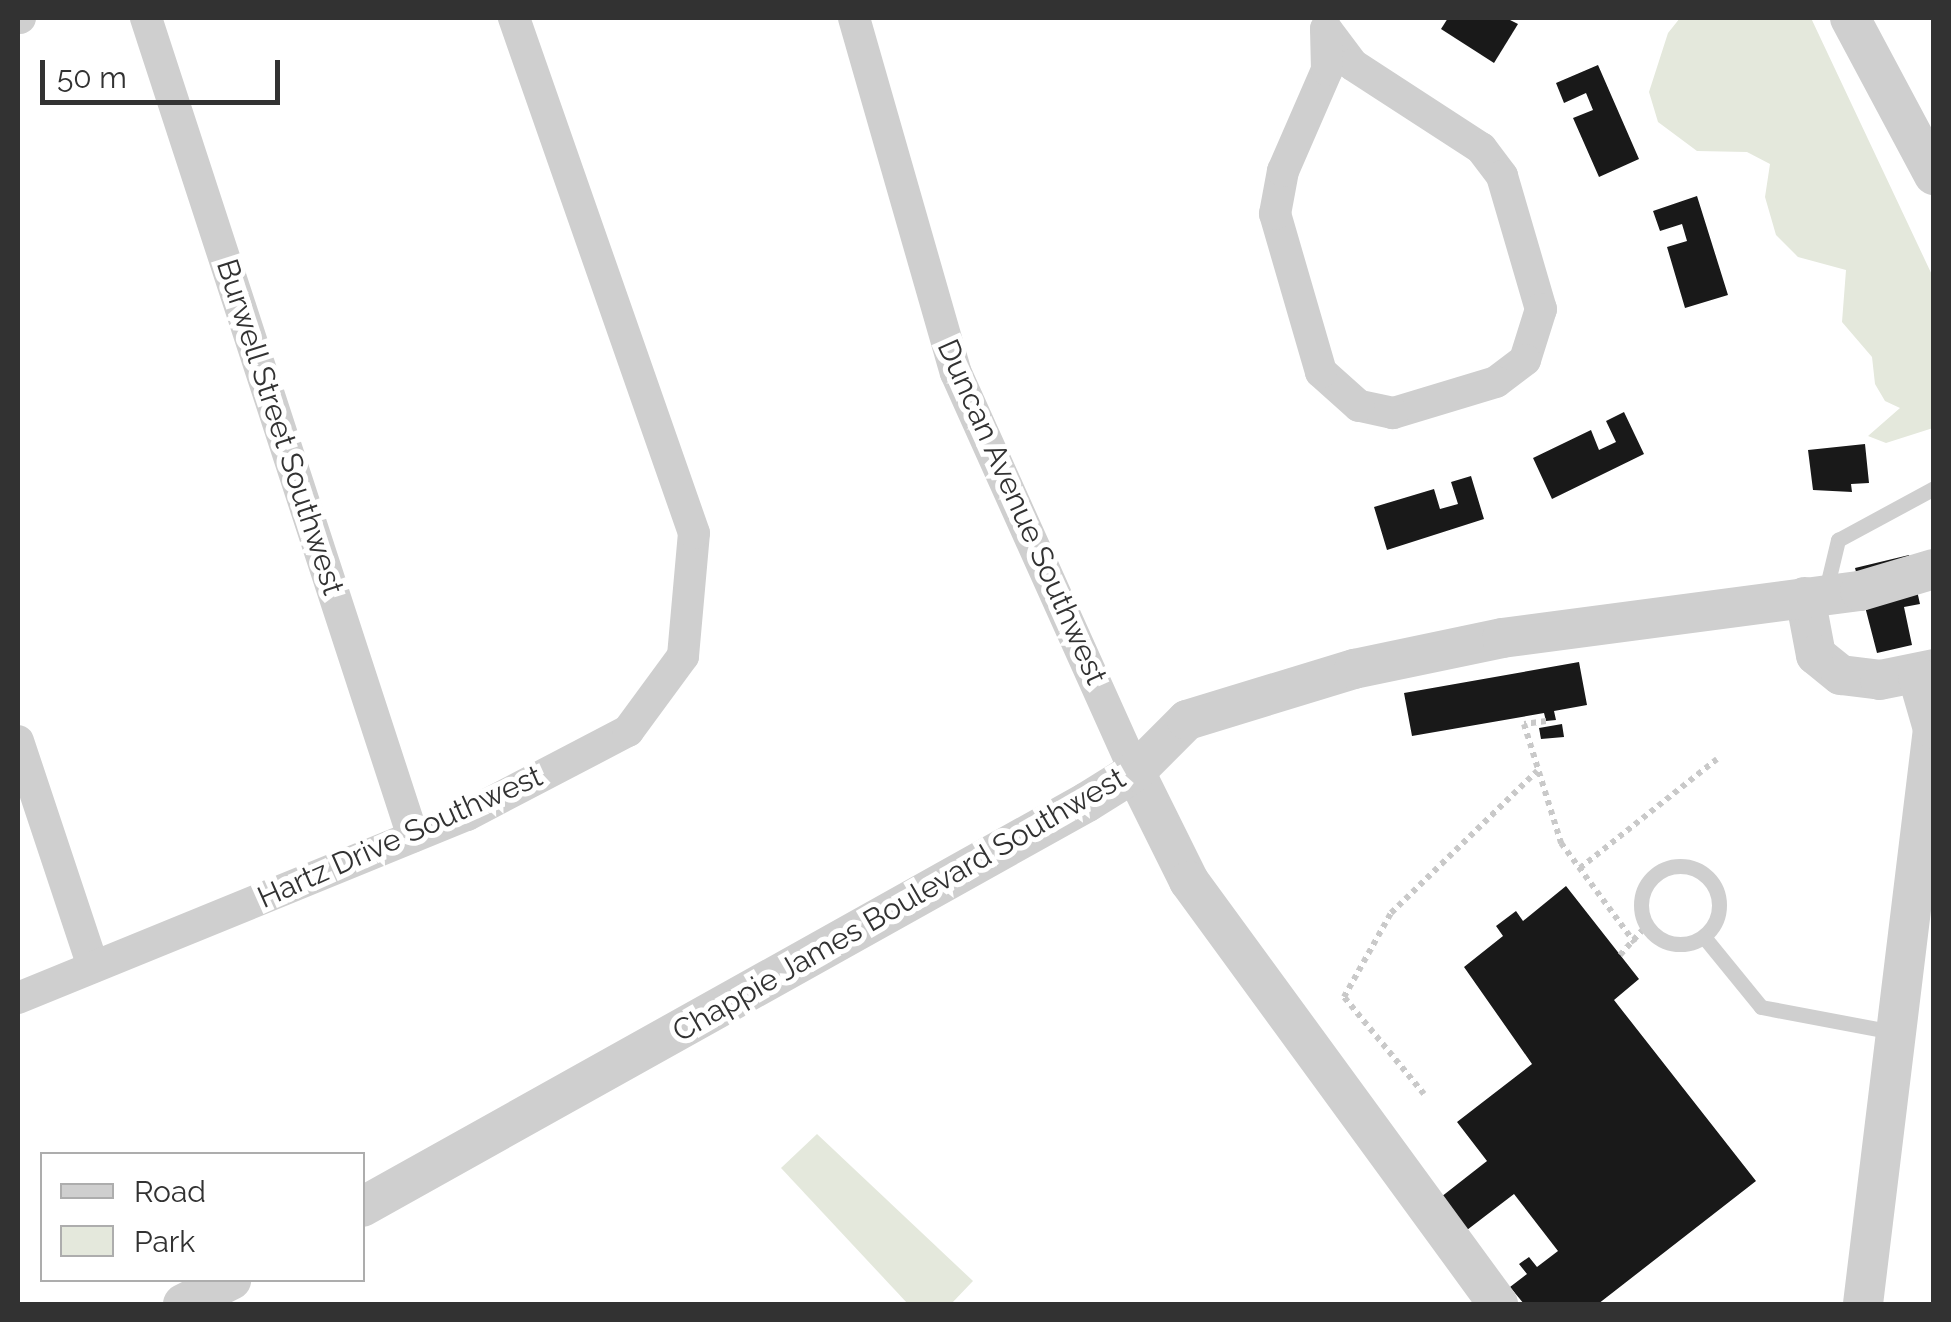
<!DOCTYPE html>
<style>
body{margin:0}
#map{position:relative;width:1951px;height:1322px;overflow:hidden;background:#fff;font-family:Raleway,sans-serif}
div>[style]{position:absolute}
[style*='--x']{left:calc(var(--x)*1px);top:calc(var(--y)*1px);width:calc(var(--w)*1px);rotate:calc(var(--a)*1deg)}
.green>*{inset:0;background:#e4e8dc}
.building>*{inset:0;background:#191919}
.path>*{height:6px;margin-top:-3px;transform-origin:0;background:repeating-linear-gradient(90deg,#c9c9c9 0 5px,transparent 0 10px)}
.service>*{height:15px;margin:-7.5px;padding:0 7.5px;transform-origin:7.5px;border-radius:7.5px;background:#cfcfcf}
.service>.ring{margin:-7.5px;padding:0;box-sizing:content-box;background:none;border:15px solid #cfcfcf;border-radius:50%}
.minor>*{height:32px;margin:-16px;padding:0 16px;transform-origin:16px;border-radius:16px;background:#cfcfcf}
.tertiary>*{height:40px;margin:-20px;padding:0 20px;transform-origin:20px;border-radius:20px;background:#cfcfcf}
span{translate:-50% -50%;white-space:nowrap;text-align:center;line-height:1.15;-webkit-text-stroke:10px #fff;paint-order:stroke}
.street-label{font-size:30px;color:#323232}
.frame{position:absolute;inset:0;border:20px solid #323232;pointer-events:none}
.legend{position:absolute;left:40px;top:1152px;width:325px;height:130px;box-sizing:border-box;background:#fff;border:2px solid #adadad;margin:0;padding:12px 18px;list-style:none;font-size:30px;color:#323232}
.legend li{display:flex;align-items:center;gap:20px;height:50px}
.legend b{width:50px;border:2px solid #adadad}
.scale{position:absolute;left:40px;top:60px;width:240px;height:45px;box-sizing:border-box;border:5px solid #323232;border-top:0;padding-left:12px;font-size:30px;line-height:35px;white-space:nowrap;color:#323232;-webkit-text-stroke:8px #fff;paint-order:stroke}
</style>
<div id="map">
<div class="green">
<i style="clip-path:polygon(1680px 18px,1811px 18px,1933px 277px,1933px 428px,1886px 443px,1868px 436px,1900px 408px,1885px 401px,1875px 384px,1872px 357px,1842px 322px,1846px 270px,1798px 257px,1776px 235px,1765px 197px,1770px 164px,1747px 152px,1697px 151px,1658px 122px,1649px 92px,1668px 33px)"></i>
<i style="clip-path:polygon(817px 1134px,973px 1281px,951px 1304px,908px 1304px,781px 1168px)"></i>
</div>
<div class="building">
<i style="clip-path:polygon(1448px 18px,1506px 18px,1518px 24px,1494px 63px,1441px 29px)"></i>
<i style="clip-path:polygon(1598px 65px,1639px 159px,1599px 177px,1573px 118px,1593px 110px,1586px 93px,1564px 103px,1556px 83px)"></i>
<i style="clip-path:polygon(1697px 196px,1728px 295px,1685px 308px,1667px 247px,1687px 241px,1682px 224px,1660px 231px,1653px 211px)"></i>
<i style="clip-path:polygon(1624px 412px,1644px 454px,1552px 499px,1533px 458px,1591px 430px,1599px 450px,1616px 442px,1606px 421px)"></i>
<i style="clip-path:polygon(1865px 444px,1869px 483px,1851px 484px,1852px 492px,1813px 490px,1808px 450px)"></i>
<i style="clip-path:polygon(1471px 476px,1484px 519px,1387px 550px,1374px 507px,1434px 489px,1440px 509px,1458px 504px,1451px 482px)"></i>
<i style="clip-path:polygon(1909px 555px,1920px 604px,1904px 607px,1912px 645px,1877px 653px,1855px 568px)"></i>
<i style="clip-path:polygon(1579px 662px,1587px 705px,1554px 711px,1556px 720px,1546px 721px,1544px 713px,1412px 736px,1404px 693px)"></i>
<i style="clip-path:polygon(1562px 724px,1564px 737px,1541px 739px,1539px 728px)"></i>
<i style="clip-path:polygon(1566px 886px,1639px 979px,1614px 1000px,1756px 1181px,1598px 1304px,1524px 1304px,1510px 1287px,1527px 1274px,1519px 1264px,1529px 1257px,1537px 1267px,1558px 1251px,1514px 1194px,1467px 1230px,1441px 1197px,1487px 1161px,1457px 1122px,1532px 1064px,1464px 967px,1503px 936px,1496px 926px,1516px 911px,1523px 921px)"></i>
</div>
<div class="path">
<i style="--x:1546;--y:721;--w:22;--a:172"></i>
<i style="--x:1524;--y:724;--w:125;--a:72.7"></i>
<i style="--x:1561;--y:843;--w:124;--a:53.5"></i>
<i style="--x:1580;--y:868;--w:175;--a:-38.5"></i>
<i style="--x:1620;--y:955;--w:39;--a:-48"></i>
<i style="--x:1424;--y:1094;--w:126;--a:-129.5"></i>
<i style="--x:1344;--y:997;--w:96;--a:-60.8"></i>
<i style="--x:1391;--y:913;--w:204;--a:-44.2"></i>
</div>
<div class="service">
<i style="--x:1825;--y:594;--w:56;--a:-76.5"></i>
<i style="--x:1838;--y:540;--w:109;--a:-28.4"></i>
<i class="ring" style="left:1641px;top:866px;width:63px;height:63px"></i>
<i style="--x:1704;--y:937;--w:90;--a:50.8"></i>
<i style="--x:1761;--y:1007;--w:134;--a:10.7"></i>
</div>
<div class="minor">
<i style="--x:18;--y:18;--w:2;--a:0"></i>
<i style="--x:146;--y:18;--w:861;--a:71.94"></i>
<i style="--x:854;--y:18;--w:369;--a:74"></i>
<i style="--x:956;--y:373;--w:437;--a:65.8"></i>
<i style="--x:1326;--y:29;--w:45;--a:53.1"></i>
<i style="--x:1353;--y:65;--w:153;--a:33"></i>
<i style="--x:1481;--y:148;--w:35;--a:53"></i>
<i style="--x:1502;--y:176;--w:139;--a:73.7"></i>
<i style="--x:1541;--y:309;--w:53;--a:107.4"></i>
<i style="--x:1525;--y:360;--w:36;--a:143"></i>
<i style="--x:1496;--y:382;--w:108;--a:163.2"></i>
<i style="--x:1393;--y:413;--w:35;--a:-168"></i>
<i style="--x:1359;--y:406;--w:51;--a:-138.2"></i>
<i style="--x:1321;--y:372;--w:165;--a:-106.2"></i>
<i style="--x:1275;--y:214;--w:44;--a:-79.5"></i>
<i style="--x:1283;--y:171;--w:110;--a:-66.5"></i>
<i style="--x:1327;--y:70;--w:41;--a:-91.4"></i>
<i style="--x:18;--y:741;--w:238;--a:71.6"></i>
<i style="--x:18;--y:998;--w:485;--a:-22.2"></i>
<i style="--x:467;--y:815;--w:182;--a:-27.6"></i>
<i style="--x:628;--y:731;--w:93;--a:-53.7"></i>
<i style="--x:683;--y:656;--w:123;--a:-84.9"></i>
<i style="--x:694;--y:533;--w:546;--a:-109.27"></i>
</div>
<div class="tertiary">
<i style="--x:1850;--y:18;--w:178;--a:61.9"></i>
<i style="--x:1805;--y:597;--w:59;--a:79.3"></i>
<i style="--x:1816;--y:655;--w:32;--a:39"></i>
<i style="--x:1841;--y:675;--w:39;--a:7"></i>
<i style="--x:1880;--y:680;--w:55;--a:-11.5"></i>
<i style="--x:1135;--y:772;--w:122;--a:63.6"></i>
<i style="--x:1189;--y:881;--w:524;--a:53.85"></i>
<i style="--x:362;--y:1207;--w:830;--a:-29.19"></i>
<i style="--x:1087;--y:802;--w:57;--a:-32"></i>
<i style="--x:1135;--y:772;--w:74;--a:-45"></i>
<i style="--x:1187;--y:720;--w:175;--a:-17"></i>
<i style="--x:1354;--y:669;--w:151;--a:-11.8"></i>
<i style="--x:1502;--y:638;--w:361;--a:-7.5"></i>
<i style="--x:1860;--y:591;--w:77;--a:-16.6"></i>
<i style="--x:183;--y:1304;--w:54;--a:-26.6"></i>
<i style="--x:1863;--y:1304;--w:579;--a:-83.06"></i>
<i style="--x:1933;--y:729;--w:54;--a:-106.1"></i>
</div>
<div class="street-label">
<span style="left:280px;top:427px;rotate:72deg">Burwell Street Southwest</span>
<span style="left:1022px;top:512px;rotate:66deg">Duncan Avenue Southwest</span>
<span style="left:400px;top:837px;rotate:-24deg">Hartz Drive Southwest</span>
<span style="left:899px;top:905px;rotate:-30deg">Chappie James Boulevard Southwest</span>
</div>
<div class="frame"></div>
<ul class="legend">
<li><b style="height:12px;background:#cfcfcf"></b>Road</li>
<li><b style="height:28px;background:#e4e8dc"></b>Park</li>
</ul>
<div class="scale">50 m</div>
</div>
